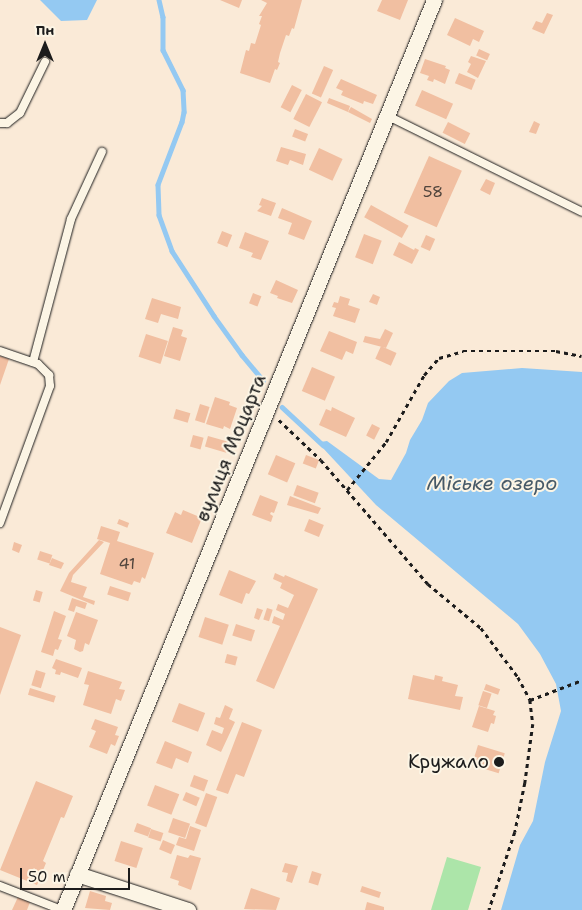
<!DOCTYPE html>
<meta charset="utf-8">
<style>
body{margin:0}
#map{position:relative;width:582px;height:910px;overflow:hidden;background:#faead7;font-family:"Shantell Sans",sans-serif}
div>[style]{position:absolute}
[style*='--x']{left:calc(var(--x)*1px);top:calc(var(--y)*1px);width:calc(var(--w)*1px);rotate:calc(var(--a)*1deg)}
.green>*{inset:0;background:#ace5a9}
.water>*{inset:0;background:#94c9f2}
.stream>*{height:4.5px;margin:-2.25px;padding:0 2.25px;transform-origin:2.25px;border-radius:2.25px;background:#94c9f2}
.building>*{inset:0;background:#f1bfa1;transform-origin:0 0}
.path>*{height:2.5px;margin-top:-1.25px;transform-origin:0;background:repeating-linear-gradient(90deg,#1c1c1c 0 4px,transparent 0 8px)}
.roads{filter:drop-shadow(0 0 1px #1c1c1c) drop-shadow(0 0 1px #1c1c1c)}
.service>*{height:8px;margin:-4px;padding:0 4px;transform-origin:4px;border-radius:4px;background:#fcf5e5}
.minor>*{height:15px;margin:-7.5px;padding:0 7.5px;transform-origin:7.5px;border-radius:7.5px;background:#fcf5e5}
.dots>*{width:14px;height:14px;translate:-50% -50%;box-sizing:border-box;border:2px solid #fcf5e5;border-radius:50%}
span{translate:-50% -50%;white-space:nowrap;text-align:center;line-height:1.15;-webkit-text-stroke:4px #fcf5e5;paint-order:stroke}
.number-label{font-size:16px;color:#51453d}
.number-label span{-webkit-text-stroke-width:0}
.street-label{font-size:19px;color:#1c1c1c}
.poi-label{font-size:19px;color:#1c1c1c}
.right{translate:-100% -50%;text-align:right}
.water-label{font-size:20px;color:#465967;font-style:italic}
.north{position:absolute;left:20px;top:20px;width:50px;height:50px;-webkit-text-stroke:4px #fcf5e5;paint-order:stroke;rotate:0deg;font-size:14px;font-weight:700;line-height:20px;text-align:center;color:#1c1c1c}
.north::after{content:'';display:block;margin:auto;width:18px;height:22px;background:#1c1c1c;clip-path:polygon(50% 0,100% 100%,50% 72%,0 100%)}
.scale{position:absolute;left:20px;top:868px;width:110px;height:22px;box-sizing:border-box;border:2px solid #1c1c1c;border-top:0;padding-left:6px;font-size:15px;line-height:18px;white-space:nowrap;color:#1c1c1c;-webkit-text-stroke:4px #fcf5e5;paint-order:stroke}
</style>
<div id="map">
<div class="green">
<i style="clip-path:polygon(447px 857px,481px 867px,468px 910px,431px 910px)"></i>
</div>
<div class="water">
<i style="clip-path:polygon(40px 0,97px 0,87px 20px,61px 21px)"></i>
<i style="clip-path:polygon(522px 368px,582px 372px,582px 910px,501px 910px,520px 845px,533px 821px,545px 762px,561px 711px,556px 684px,540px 654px,518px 624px,376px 505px,322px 447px,320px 442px,327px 441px,379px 479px,391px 480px,406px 453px,410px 440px,422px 420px,428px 403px,449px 381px,462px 373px)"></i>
</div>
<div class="stream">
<i style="--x:159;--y:0;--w:17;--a:77"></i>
<i style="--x:163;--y:17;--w:33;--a:90"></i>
<i style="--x:163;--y:50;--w:45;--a:63.4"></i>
<i style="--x:183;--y:90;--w:22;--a:87"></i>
<i style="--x:184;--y:112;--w:10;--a:101"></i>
<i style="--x:182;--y:122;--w:67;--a:110.9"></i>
<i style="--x:158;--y:185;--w:30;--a:88"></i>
<i style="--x:159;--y:215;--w:38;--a:70"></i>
<i style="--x:172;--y:251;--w:77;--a:57.1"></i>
<i style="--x:214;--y:316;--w:48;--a:54.3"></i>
<i style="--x:242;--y:355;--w:33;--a:50"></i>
<i style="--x:282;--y:407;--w:56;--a:42.8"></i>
</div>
<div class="building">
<i style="clip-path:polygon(220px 0,242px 0,239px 8px)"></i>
<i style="clip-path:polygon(261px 0,302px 0,294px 29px,292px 28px,289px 36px,286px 35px,280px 53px,278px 62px,280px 63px,277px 70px,275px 69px,270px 83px,240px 73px,246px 50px,249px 51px,251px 43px,255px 44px,261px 25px,259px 24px,262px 16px,259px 16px,267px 3px)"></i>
<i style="clip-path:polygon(382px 0,408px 0,400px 20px,377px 11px)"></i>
<i style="clip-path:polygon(547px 13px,553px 15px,544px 34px,532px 29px,536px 21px,542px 23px)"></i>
<i style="clip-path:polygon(455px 18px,484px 31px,479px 42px,473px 39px,470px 46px,447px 35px)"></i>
<i style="left:479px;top:49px;width:12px;height:7px;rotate:24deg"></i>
<i style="clip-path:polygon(471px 56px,486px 61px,478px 78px,467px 72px,471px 64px,468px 62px)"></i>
<i style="clip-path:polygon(425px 59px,446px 66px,445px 68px,450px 70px,445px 84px,434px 79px,433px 82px,427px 80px,429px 76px,420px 73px)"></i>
<i style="left:324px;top:66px;width:10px;height:30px;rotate:24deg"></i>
<i style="left:459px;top:73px;width:18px;height:11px;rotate:22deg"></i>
<i style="clip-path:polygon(341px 79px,377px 95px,373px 104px,364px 101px,363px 104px,341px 95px,343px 91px,336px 88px)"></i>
<i style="left:292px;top:85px;width:11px;height:25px;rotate:27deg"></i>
<i style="left:422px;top:90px;width:34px;height:17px;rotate:24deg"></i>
<i style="left:306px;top:94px;width:18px;height:28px;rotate:27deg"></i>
<i style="clip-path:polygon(329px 98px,350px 106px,348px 112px,327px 103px)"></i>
<i style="clip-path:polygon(351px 107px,372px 119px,370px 123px,348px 112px)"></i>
<i style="clip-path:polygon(534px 121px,540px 124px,536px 134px,529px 132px)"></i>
<i style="left:448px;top:122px;width:25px;height:12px;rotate:27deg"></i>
<i style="left:295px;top:129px;width:14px;height:8px;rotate:21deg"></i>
<i style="clip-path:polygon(281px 147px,306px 154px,303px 165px,290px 160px,288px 165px,276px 161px)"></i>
<i style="left:319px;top:148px;width:26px;height:24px;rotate:25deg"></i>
<i style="left:429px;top:156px;width:36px;height:62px;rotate:24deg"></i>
<i style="clip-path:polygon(486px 179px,495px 183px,490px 195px,480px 190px)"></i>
<i style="clip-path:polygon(262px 198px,276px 203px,271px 216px,257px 211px,262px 206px,259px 205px)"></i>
<i style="left:371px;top:205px;width:43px;height:14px;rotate:29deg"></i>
<i style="clip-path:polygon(282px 208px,312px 221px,304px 240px,288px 234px,292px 223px,278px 218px)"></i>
<i style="left:222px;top:231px;width:11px;height:13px;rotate:22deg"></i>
<i style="clip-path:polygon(245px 232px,269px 241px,261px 260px,251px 257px,253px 253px,239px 248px)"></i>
<i style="left:364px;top:234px;width:19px;height:25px;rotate:21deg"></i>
<i style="left:426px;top:235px;width:10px;height:13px;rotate:24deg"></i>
<i style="clip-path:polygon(399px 242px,414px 250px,415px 248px,419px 250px,412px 264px,393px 255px)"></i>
<i style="clip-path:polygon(276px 280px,298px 290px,292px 303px,277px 298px,278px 296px,270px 293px)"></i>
<i style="left:253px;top:293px;width:9px;height:11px;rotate:21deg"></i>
<i style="clip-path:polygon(373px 294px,380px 297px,377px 305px,369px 302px)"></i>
<i style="clip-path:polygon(340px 296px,350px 299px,348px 305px,360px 309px,355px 323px,333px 316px,336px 308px,332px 307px,334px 302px,338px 303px)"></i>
<i style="clip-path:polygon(152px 298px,181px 307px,178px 319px,161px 314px,158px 323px,145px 319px)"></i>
<i style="clip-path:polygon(173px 327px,183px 330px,181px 336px,187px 338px,180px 361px,164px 356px)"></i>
<i style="clip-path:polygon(385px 329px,393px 333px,386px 348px,363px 342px,365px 336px,380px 339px)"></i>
<i style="clip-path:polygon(329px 331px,357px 342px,353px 354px,346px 351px,342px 360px,320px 351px)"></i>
<i style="left:146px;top:334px;width:23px;height:24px;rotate:18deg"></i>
<i style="left:381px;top:346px;width:17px;height:14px;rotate:24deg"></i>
<i style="clip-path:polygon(0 356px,9px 359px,0 385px)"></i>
<i style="left:312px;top:367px;width:25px;height:26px;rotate:23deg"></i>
<i style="clip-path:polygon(215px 397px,230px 402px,229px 405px,237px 408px,230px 429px,224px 426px,223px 429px,206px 424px)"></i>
<i style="left:200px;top:404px;width:10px;height:17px;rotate:17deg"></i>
<i style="clip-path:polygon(332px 407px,355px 418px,346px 437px,319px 425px,326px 409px,331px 411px)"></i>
<i style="left:176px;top:409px;width:15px;height:10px;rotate:16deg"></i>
<i style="left:372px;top:424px;width:9px;height:13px;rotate:27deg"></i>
<i style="left:193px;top:435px;width:11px;height:12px;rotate:15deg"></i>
<i style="left:208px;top:436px;width:22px;height:11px;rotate:16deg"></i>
<i style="left:276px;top:455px;width:21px;height:21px;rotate:23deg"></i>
<i style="left:306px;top:455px;width:14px;height:9px;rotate:21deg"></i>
<i style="left:297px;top:485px;width:23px;height:11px;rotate:20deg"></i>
<i style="clip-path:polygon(260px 495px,278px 502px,274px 513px,271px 512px,270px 514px,273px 516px,271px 522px,252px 515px)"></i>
<i style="clip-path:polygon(290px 496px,321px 508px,318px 514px,287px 505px)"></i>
<i style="clip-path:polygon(183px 510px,202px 518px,192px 543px,166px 533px,175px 512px,181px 515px)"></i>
<i style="left:119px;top:519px;width:11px;height:5px;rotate:22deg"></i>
<i style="left:309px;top:519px;width:16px;height:13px;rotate:22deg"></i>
<i style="clip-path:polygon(101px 526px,120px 532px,117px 541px,154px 553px,145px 579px,142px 577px,140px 583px,134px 581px,132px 585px,100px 574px,110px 543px,97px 539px)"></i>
<i style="clip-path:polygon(99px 540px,104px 542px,73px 575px,71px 582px,87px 587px,83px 597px,95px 601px,94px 605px,60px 591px,69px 573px)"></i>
<i style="clip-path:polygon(14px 542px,22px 545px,19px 553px,12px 550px)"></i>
<i style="left:40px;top:551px;width:13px;height:9px;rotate:18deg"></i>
<i style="clip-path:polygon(52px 558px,64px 563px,61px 569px,49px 565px)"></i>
<i style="clip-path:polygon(229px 570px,256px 581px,249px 594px,246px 593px,242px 604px,219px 595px)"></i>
<i style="clip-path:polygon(275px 573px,284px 577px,285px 575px,318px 589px,274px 689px,256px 681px,280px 626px,272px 623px,274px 616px,283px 620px,285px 614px,276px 610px,278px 604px,288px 608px,294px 595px,280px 588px,282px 583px,273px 579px)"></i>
<i style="left:110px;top:586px;width:22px;height:9px;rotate:18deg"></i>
<i style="left:36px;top:590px;width:7px;height:11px;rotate:16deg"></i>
<i style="clip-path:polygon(72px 598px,87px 603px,85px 609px,76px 606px,74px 612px,68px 610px)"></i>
<i style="clip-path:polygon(257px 608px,263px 610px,259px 620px,254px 618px)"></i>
<i style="left:267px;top:608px;width:6px;height:12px;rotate:18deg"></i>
<i style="clip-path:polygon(54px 611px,66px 616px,58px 639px,62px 640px,58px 650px,55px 649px,53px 656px,41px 652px)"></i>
<i style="clip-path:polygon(76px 612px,98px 620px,89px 645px,85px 643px,83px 651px,80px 652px,74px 649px,76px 640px,67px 636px)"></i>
<i style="left:205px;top:617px;width:25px;height:21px;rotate:18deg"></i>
<i style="left:236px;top:624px;width:20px;height:12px;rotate:18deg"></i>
<i style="clip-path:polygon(0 627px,21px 635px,0 695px)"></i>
<i style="left:227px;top:654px;width:11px;height:9px;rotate:15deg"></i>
<i style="clip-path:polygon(56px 659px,82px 668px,78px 678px,61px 672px,60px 675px,55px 674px,56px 670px,52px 668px)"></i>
<i style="left:36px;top:670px;width:10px;height:16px;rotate:17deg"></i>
<i style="clip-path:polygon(88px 671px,122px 682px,119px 689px,125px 690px,121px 701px,116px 699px,111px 714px,83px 705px,89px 685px,84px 684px)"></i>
<i style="clip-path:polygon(413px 675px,434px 680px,435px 675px,443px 677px,442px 681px,458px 685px,455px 696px,463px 697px,460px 710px,408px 699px)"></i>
<i style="left:486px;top:684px;width:15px;height:6px;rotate:20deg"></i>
<i style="left:30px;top:688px;width:27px;height:7px;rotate:17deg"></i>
<i style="left:483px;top:691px;width:9px;height:15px;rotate:18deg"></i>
<i style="left:179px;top:703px;width:28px;height:20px;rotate:21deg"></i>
<i style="clip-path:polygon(225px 705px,233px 709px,229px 719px,235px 722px,221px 752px,206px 745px,212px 730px,222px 734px,224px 728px,214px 724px,216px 717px,220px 718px)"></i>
<i style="clip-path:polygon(479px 706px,495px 711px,493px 715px,496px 716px,494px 724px,491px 723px,488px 732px,472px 727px)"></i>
<i style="clip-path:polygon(95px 719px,118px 727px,115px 735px,119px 736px,115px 746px,111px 744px,107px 754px,89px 747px,96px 731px,91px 729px)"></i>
<i style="clip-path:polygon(242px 722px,262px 730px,244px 777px,236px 774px,228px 794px,216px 790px)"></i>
<i style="clip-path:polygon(165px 741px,192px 752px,188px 763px,176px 758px,172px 769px,156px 763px)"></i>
<i style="left:478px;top:745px;width:28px;height:21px;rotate:17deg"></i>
<i style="left:194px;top:775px;width:15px;height:12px;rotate:20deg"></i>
<i style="clip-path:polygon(36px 781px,73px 796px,64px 818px,61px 817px,43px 861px,46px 863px,37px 885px,0 870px)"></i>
<i style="left:155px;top:785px;width:26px;height:22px;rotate:21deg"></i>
<i style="left:186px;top:792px;width:15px;height:9px;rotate:23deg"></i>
<i style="left:206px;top:793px;width:12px;height:32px;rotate:20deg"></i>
<i style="left:173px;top:818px;width:18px;height:15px;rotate:19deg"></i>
<i style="left:137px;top:823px;width:15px;height:9px;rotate:20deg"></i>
<i style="clip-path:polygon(190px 826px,201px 830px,194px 851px,176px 845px,179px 837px,186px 839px)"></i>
<i style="left:151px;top:829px;width:13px;height:9px;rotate:18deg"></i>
<i style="left:163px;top:840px;width:13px;height:10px;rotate:23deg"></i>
<i style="left:121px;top:841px;width:23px;height:21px;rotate:18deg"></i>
<i style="clip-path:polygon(177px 855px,188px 858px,190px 855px,201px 858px,191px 890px,178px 885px,179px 881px,170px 878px)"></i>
<i style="clip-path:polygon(285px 863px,298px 866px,292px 883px,286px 881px,288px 873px,282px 872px)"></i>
<i style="left:312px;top:871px;width:10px;height:12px;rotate:17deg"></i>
<i style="left:362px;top:886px;width:20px;height:6px;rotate:18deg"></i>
<i style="clip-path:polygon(251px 888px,280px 898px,276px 910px,244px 909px)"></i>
<i style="clip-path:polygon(90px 891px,106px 896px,105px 901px,112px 903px,110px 910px,85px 908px)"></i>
<i style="clip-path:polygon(18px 897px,30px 902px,27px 910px,12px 910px)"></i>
<i style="clip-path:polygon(367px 902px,384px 907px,384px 910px,365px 910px)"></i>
</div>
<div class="path">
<i style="--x:279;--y:420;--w:58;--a:43.6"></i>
<i style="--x:321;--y:460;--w:164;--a:49.2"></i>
<i style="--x:428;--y:584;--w:69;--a:39.7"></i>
<i style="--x:481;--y:628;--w:61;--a:52.9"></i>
<i style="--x:518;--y:677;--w:26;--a:62"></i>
<i style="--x:530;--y:700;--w:24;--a:83"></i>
<i style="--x:533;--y:724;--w:60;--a:97.7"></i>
<i style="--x:525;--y:783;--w:50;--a:101.5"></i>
<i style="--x:515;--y:832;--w:82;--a:108.4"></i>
<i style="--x:347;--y:490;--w:62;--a:-50.9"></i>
<i style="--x:386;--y:442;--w:77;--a:-60.4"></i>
<i style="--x:424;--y:375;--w:23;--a:-49"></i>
<i style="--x:439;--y:358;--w:25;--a:-16"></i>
<i style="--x:463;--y:351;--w:93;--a:0"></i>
<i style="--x:556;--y:351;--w:26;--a:11"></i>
<i style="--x:530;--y:700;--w:56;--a:-21"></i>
</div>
<div class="roads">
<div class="service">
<i style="--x:388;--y:116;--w:216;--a:26.3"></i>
<i style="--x:0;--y:123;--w:7;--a:0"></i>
<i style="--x:7;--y:123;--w:16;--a:-38"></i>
<i style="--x:20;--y:113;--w:57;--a:-63.9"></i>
<i style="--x:0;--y:351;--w:40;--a:18.9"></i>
<i style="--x:38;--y:364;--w:16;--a:45"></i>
<i style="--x:49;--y:375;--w:11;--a:85"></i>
<i style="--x:50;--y:386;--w:146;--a:110.1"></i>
<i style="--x:33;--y:362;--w:148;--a:-75.1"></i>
<i style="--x:71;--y:219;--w:74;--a:-65.2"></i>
<i style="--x:0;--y:886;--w:66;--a:21.2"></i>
</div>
<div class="minor">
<i style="--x:77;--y:874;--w:117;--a:18"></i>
<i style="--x:63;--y:910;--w:983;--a:-67.82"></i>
</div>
</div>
<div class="dots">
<i style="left:499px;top:762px;background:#1c1c1c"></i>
</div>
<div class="number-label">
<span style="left:433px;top:192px">58</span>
<span style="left:127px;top:564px">41</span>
</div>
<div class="street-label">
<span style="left:231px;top:448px;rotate:-68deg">вулиця Моцарта</span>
</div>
<div class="poi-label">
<span class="right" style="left:489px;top:762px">Кружало</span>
</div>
<div class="water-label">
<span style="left:492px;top:483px">Міське озеро</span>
</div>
<div class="north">Пн</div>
<div class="scale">50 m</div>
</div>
